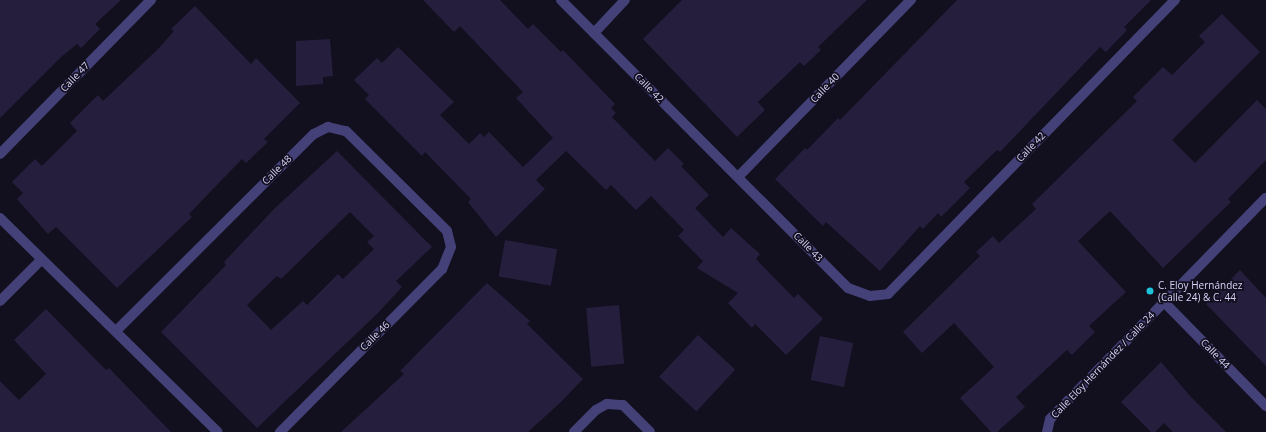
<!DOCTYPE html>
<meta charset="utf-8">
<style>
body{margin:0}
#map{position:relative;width:1266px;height:432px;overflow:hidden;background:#120f1e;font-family:"Open Sans",sans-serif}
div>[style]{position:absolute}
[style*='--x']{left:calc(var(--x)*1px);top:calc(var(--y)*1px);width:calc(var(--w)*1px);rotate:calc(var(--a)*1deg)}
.building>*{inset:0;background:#251e3d;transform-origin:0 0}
.street>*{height:10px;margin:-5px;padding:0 5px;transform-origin:5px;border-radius:5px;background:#434177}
.dots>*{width:11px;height:11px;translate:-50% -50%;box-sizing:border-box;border:2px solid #120f1e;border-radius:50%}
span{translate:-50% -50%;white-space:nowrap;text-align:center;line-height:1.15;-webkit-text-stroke:3.5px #120f1e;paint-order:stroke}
.street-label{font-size:10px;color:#d8d3f9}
.poi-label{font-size:10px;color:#d8d3f9}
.left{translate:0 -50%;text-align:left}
</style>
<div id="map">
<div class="building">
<i style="clip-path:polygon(0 0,121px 0,95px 24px,100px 29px,81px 48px,77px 44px,60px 58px,0 118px)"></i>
<i style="clip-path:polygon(423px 0,500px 0,528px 29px,533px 24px,561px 52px,563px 50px,615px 104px,611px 108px,616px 113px,612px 117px,655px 161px,668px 148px,684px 164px,681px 166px,709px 195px,695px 208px,723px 237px,731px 228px,760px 254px,756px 259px,794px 298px,798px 294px,823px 319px,786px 355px,755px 324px,752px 328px,728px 303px,738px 293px,697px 268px,703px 261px,678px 236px,684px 230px,651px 196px,636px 210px,611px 185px,606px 190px,566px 151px,536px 180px,545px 189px,496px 237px,468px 202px,471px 199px,425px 152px,422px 156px,365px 99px,369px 95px,354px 80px,377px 58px,382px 63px,398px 47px,454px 102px,440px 115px,469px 144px,480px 133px,484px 137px,489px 132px,523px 167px,553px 138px,516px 98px,523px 92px,460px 26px,454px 32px)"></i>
<i style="clip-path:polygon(682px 0,867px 0,818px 47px,821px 50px,804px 66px,800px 62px,758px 102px,765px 110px,737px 137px,643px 39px)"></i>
<i style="clip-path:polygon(957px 0,1151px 0,1124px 27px,1127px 30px,1106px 52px,1100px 47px,1000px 152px,997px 150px,964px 182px,970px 188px,941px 217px,938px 213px,923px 229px,920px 226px,880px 271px,826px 222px,823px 226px,775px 179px,805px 148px,807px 150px,838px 118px,840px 120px)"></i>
<i style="clip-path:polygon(195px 6px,251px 64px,256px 58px,300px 103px,264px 139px,268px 142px,246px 163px,242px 159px,189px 214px,192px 217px,117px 288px,56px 227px,48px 234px,17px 199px,23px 193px,12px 182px,35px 159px,42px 166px,77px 131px,70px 123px,98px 95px,103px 101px,159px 48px,174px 31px,171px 29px)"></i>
<i style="clip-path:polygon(1222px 14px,1260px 52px,1172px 140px,1195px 163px,1257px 100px,1266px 109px,1266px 160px,1228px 199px,1231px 202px,1163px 268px,1110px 211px,1078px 241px,1126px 292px,1089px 326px,1095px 332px,1072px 355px,1067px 350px,1016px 397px,1025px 407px,997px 432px,991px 432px,960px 398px,994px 367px,954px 323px,922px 353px,903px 332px,980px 256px,976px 252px,993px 236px,999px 243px,1036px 209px,1032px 204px,1137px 101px,1133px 97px,1163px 67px,1172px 75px,1205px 42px,1199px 36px)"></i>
<i style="clip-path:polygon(330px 39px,333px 76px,323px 77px,323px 84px,296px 86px,296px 41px)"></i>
<i style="clip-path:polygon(evenodd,337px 151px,432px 247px,396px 281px,402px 287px,377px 314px,257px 428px,161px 332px,226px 265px,224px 262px,274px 209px,337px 151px,350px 212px,374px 236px,367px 242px,374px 249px,343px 279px,338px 274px,307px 305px,303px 301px,271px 330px,247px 305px,277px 276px,281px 279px,350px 212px)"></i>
<i style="left:505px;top:240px;width:53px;height:37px;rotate:10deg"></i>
<i style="clip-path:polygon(1240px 270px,1266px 298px,1266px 366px,1206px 304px)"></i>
<i style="clip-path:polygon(487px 283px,530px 321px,527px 324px,583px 379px,561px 402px,528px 432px,341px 432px,404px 374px,400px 371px)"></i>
<i style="left:619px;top:305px;width:59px;height:33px;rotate:85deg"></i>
<i style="clip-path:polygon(46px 309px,106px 370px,109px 368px,171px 432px,0 432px,0 381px,19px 400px,46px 374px,14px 340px)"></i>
<i style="left:698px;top:335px;width:51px;height:57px;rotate:43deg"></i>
<i style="left:820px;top:336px;width:34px;height:45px;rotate:12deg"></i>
<i style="clip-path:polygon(1161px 362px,1191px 397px,1226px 432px,1173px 432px,1164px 423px,1155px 432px,1151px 432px,1121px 402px)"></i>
</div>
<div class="street">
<i style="--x:561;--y:0;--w:407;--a:45.1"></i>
<i style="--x:848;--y:288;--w:23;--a:20"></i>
<i style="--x:870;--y:296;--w:18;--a:-6"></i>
<i style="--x:888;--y:294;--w:411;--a:-45.7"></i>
<i style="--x:594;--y:33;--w:45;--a:-46.8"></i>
<i style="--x:0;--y:154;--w:216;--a:-45.6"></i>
<i style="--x:738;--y:177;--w:248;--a:-45.7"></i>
<i style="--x:0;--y:218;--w:305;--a:44.5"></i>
<i style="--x:0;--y:301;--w:58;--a:-45"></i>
<i style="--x:1164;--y:302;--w:146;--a:45.6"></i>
<i style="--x:116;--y:331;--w:279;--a:-44.9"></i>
<i style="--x:314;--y:134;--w:16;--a:-27"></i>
<i style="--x:328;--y:127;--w:18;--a:13"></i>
<i style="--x:346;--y:131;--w:142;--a:44.7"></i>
<i style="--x:447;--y:231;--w:16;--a:76"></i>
<i style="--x:451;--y:247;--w:24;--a:112"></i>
<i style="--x:442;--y:269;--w:230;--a:134.8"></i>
<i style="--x:574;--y:432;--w:31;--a:-45"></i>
<i style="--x:596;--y:410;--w:13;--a:-29"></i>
<i style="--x:607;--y:404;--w:16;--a:4"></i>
<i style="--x:623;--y:405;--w:38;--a:45"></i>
<i style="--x:1047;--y:432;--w:13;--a:-77"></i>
<i style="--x:1050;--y:419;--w:309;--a:-45.7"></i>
</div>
<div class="dots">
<i style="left:1150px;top:291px;background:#1ec5da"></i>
</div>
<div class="street-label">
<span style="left:75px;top:77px;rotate:-46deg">Calle 47</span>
<span style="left:649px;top:88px;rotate:45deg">Calle 42</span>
<span style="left:825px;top:88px;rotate:-46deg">Calle 40</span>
<span style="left:1031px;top:147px;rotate:-46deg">Calle 42</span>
<span style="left:277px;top:170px;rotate:-45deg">Calle 48</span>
<span style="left:808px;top:247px;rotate:45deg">Calle 43</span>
<span style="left:375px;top:336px;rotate:-45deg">Calle 46</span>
<span style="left:1215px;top:354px;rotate:46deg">Calle 44</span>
<span style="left:1103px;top:365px;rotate:-46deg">Calle Eloy Hernández / Calle 24</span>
</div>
<div class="poi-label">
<span class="left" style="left:1158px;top:291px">C. Eloy Hernández<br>(Calle 24) &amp; C. 44</span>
</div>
</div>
